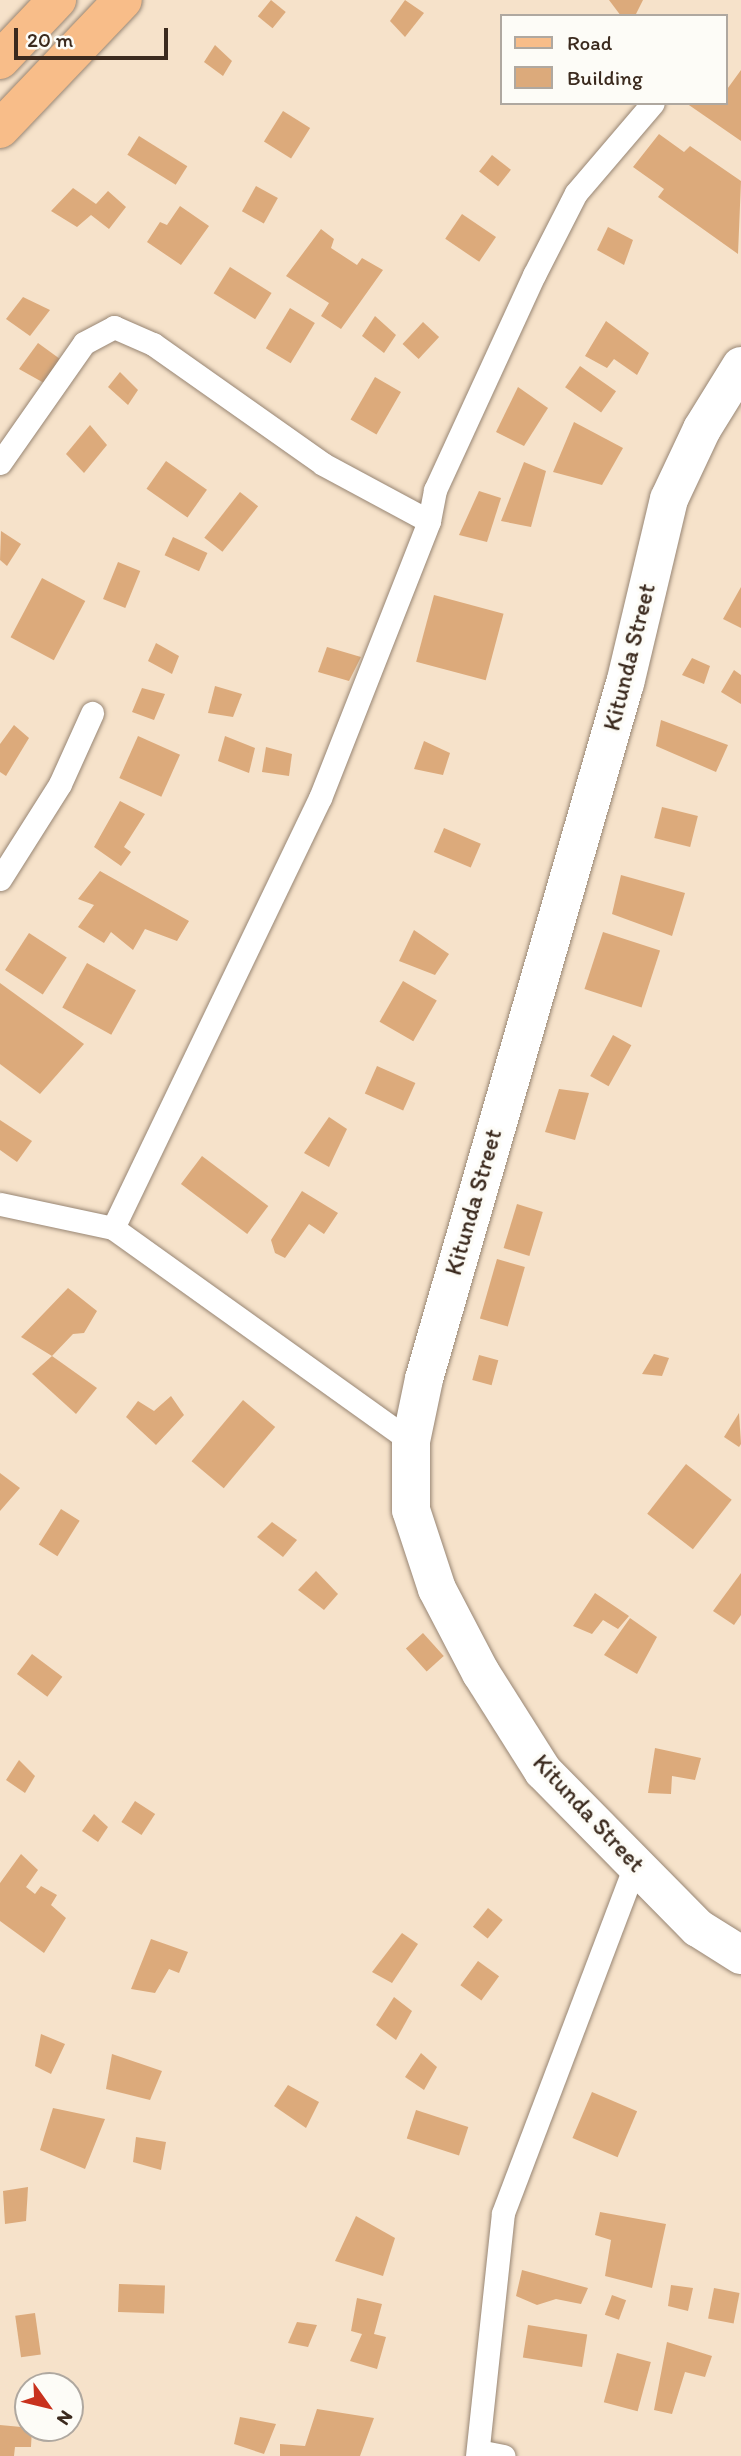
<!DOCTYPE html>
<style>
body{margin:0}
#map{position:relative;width:741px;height:2456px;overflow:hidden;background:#f6e2ca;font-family:Itim,sans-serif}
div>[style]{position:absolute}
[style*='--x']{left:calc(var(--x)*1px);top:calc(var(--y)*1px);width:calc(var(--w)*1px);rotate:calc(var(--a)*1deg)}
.building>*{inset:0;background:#dcaa7b;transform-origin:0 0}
.roads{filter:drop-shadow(0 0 2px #988674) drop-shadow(0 0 2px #988674)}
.service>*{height:23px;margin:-11.5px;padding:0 11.5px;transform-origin:11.5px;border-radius:11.5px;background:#fff}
.minor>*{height:38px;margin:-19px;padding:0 19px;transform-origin:19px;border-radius:19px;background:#fff}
.primary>*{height:38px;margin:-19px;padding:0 19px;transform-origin:19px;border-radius:19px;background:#f8bd89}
span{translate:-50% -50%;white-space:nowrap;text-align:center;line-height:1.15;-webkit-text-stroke:7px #fdfcf7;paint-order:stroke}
.street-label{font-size:24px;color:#3b2a1e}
.legend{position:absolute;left:500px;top:14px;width:228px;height:91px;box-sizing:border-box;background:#fdfcf7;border:2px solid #afa8a0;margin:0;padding:9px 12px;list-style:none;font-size:21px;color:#3b2a1e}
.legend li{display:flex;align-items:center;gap:14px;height:35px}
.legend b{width:35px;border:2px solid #afa8a0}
.north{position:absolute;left:14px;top:2372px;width:70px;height:70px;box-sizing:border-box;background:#fdfcf7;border:2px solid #afa8a0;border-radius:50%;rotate:124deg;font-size:19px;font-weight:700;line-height:28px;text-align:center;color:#3b2a1e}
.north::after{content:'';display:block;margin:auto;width:24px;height:32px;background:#c8321e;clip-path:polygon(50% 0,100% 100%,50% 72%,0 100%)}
.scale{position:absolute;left:14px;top:28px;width:154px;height:32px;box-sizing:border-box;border:4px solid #3b2a1e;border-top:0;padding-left:9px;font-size:21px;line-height:24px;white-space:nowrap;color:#3b2a1e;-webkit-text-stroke:5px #fdfcf7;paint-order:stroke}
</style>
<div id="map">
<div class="building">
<i style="left:271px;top:0;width:19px;height:21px;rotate:39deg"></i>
<i style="clip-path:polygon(405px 0,424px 13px,405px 37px,390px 21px)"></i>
<i style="clip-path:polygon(609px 0,643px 0,635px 16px,621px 16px)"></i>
<i style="clip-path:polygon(215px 45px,232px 61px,223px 76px,204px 62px)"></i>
<i style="clip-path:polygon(741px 70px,741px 141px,686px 103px,725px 103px,725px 92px)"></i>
<i style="left:283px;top:111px;width:32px;height:36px;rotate:32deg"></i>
<i style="clip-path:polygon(659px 134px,684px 152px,690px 146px,741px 181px,738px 254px,658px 197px,664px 189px,633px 167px)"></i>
<i style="left:139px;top:136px;width:57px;height:22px;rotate:32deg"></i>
<i style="left:492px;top:155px;width:24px;height:21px;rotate:38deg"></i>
<i style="left:256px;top:186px;width:25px;height:29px;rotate:29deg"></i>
<i style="clip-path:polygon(73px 188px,96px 204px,108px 191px,126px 207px,109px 229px,91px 215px,77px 227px,51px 211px)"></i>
<i style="clip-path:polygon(180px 206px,209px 226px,181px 265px,147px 242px,160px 222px,167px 225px)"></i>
<i style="left:462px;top:214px;width:41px;height:30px;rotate:34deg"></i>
<i style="clip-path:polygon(608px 227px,633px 240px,624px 265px,597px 250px)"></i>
<i style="clip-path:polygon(321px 229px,334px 239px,331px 248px,357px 265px,362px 258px,383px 270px,341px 329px,321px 316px,329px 303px,286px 276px)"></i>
<i style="left:230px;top:267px;width:49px;height:31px;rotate:32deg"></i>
<i style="clip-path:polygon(23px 297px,50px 310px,30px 336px,6px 319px)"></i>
<i style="left:290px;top:308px;width:29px;height:47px;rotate:31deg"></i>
<i style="clip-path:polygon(375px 316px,396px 335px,384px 353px,362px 336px)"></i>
<i style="clip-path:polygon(606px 321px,649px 353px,637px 375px,614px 359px,607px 368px,585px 356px)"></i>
<i style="left:423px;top:322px;width:22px;height:30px;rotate:43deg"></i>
<i style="clip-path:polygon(38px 343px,60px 359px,44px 383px,19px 369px)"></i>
<i style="left:580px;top:366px;width:44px;height:26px;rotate:35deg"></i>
<i style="clip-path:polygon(120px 372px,138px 390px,128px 405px,108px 387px)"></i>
<i style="left:375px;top:377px;width:30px;height:49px;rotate:30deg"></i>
<i style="clip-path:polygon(518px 387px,548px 408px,524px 446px,496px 432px)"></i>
<i style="clip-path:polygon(574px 422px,623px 448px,602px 485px,553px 472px)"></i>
<i style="clip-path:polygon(90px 425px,107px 445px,84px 473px,66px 454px)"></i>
<i style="left:166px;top:461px;width:50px;height:34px;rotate:35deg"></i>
<i style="clip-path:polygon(524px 462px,546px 471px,531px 527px,501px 521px)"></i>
<i style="clip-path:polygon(479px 491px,501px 498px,487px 542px,459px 535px)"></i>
<i style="left:240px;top:492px;width:23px;height:58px;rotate:38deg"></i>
<i style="clip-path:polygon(1px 531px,21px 544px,7px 566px,0 560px)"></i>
<i style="left:173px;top:537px;width:38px;height:20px;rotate:25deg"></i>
<i style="left:118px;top:562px;width:24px;height:40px;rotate:22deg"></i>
<i style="left:42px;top:578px;width:49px;height:67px;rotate:28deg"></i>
<i style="clip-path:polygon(741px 587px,741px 628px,723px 619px)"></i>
<i style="left:434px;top:595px;width:72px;height:69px;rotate:15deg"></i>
<i style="clip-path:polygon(156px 643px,179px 656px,172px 674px,148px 661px)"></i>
<i style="clip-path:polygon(327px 647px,361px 657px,349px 681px,318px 672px)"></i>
<i style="clip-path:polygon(692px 658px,710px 666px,704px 684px,682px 675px)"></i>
<i style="clip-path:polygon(734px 670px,741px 675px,741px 704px,721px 692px)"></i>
<i style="clip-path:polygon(215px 686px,242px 694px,233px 717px,208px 713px)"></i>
<i style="clip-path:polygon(142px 688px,165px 694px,154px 720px,132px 712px)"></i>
<i style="clip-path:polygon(661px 720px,728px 745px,716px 772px,656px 746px)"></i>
<i style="clip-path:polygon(14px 725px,29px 738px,6px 776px,0 772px,0 744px)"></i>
<i style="left:138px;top:736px;width:46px;height:46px;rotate:24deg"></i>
<i style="clip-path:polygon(225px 736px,255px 748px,249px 773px,218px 761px)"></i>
<i style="clip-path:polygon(424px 741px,450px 753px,443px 775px,414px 769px)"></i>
<i style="clip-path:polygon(266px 747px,292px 754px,289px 776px,262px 772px)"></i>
<i style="clip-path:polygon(120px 801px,145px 814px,124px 847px,131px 852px,121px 866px,94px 847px)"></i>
<i style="left:662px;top:807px;width:37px;height:32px;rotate:14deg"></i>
<i style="left:444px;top:828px;width:40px;height:26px;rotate:23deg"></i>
<i style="clip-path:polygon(100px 871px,189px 921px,177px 941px,145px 929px,133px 950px,111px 932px,104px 943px,78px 927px,94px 905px,78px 899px)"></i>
<i style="clip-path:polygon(621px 875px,685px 893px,672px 936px,612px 914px)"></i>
<i style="clip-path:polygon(414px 930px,449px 954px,435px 975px,399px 961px)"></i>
<i style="left:603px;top:932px;width:60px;height:60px;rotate:18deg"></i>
<i style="left:29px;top:933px;width:45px;height:44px;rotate:33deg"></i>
<i style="left:87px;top:963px;width:56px;height:51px;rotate:29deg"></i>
<i style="left:403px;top:981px;width:39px;height:47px;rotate:30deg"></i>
<i style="clip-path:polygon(0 983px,84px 1044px,40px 1094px,0 1064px)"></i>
<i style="left:613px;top:1035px;width:21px;height:47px;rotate:29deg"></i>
<i style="left:377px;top:1066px;width:42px;height:30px;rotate:24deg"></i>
<i style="clip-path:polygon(559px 1089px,589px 1093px,575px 1140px,545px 1132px)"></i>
<i style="clip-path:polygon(329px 1117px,347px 1129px,329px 1167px,304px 1153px)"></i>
<i style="clip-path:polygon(0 1120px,32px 1141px,17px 1162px,0 1150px)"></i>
<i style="left:202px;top:1156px;width:83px;height:35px;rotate:37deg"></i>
<i style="clip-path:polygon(302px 1191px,338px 1213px,324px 1234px,309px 1224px,285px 1258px,275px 1253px,271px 1240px)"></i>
<i style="left:517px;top:1204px;width:27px;height:46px;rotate:17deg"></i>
<i style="left:497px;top:1259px;width:29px;height:62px;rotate:16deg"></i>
<i style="clip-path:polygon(68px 1288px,97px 1311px,84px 1333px,73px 1334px,52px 1356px,21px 1337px)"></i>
<i style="clip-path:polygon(654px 1354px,669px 1358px,662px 1376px,642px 1374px)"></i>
<i style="left:479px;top:1355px;width:20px;height:26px;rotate:15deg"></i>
<i style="clip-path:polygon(52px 1356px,97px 1388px,76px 1414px,32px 1374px)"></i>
<i style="clip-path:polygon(171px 1396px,184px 1415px,156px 1445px,126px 1417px,138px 1401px,154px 1411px)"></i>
<i style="left:243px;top:1400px;width:42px;height:80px;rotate:40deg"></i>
<i style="clip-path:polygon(739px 1413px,741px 1444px,739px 1447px,724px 1437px)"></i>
<i style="left:686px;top:1464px;width:58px;height:63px;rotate:38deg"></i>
<i style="clip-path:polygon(0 1473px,20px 1488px,0 1511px)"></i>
<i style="left:61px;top:1509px;width:22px;height:42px;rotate:32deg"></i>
<i style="clip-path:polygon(272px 1522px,297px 1540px,283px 1557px,257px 1537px)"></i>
<i style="clip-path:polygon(316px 1571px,338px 1594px,324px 1610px,298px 1590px)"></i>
<i style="clip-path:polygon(741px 1573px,741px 1615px,734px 1625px,713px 1611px)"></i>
<i style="clip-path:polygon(595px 1593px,629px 1616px,618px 1629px,603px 1620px,592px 1634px,573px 1626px)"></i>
<i style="clip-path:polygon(630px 1618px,657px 1637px,637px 1674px,604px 1655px)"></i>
<i style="left:423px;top:1633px;width:31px;height:23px;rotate:48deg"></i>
<i style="left:32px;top:1654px;width:38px;height:25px;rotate:37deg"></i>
<i style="clip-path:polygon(655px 1748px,701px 1758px,695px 1780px,672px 1776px,671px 1794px,648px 1793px)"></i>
<i style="clip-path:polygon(19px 1760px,35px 1776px,25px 1793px,6px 1780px)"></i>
<i style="left:135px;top:1801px;width:24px;height:25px;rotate:33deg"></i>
<i style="clip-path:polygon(94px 1814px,108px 1827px,98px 1842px,82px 1831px)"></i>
<i style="clip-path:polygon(21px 1854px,38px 1870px,26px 1887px,35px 1894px,41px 1886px,57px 1895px,51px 1905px,66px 1918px,44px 1953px,0 1921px,0 1883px)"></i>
<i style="left:488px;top:1908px;width:19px;height:24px;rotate:39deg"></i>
<i style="clip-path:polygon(402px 1933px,418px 1944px,392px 1983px,372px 1972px)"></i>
<i style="clip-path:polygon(151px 1939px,188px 1952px,179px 1973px,169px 1969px,155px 1993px,131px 1989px)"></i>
<i style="left:478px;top:1961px;width:26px;height:30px;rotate:36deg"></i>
<i style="clip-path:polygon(394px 1997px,412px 2011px,396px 2040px,376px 2025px)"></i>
<i style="clip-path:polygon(41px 2034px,65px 2044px,51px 2074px,35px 2066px)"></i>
<i style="clip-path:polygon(421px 2053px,437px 2067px,424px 2090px,405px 2077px)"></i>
<i style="clip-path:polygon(112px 2054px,162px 2071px,150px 2100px,106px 2089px)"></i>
<i style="clip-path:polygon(288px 2085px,319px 2102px,306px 2128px,274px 2106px)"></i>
<i style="left:592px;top:2092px;width:49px;height:50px;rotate:23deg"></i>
<i style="clip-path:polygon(53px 2108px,105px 2119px,85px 2169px,40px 2150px)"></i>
<i style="left:416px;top:2110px;width:55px;height:30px;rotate:18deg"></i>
<i style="clip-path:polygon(136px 2137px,166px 2142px,161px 2170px,133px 2162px)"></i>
<i style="clip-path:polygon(28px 2187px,26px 2221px,5px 2224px,3px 2191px)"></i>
<i style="clip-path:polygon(600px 2212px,666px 2224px,652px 2288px,605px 2276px,611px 2240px,595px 2235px)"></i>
<i style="clip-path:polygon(356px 2216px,395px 2238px,383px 2276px,335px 2261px)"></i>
<i style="clip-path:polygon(522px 2270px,588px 2288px,581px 2304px,556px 2299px,537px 2305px,516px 2296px)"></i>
<i style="left:119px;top:2284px;width:46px;height:28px;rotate:2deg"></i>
<i style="clip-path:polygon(671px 2285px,693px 2288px,688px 2311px,668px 2306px)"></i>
<i style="left:714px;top:2288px;width:26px;height:31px;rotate:11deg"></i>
<i style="left:612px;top:2295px;width:15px;height:21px;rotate:20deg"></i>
<i style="clip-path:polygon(357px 2298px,382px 2304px,374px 2334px,386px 2337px,377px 2369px,350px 2361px,362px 2334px,351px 2331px)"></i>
<i style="left:35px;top:2313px;width:42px;height:20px;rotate:82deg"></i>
<i style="clip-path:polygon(297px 2322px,317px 2325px,308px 2347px,288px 2343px)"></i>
<i style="left:528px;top:2325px;width:60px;height:33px;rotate:9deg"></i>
<i style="clip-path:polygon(667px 2342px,712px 2356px,705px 2377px,685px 2372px,672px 2414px,654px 2410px)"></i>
<i style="left:617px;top:2353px;width:35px;height:51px;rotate:15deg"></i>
<i style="clip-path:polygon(317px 2409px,374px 2418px,360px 2456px,280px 2456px,280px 2444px,305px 2446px)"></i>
<i style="clip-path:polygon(240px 2417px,276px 2424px,264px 2454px,234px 2444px)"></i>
<i style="clip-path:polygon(0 2425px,32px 2428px,31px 2447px,15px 2447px,14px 2456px,0 2456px)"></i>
</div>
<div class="roads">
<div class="service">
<i style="--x:0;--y:463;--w:146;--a:-55"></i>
<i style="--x:84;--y:343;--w:34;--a:-28"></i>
<i style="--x:114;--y:327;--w:43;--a:23.6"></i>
<i style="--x:153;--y:344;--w:208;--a:35.2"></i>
<i style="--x:323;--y:464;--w:120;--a:28.3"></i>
<i style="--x:0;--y:879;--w:112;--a:-57.7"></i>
<i style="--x:60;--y:784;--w:78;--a:-65.7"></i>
<i style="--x:0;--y:1204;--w:116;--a:12"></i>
<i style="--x:113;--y:1228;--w:366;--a:35.6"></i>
<i style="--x:113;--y:1228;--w:477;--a:-64.3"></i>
<i style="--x:320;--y:798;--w:298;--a:-68.5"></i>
<i style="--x:429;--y:521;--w:32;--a:-79"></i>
<i style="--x:435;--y:490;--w:237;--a:-65.3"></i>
<i style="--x:534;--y:275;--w:92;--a:-62.9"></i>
<i style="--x:576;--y:193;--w:118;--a:-49.5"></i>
<i style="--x:478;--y:2451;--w:26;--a:11"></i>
<i style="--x:477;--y:2456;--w:244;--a:-83.9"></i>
<i style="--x:503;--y:2213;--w:375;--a:-69.2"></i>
</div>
<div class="minor">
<i style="--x:741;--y:366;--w:74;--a:121.8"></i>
<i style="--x:702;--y:429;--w:77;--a:115.2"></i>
<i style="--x:669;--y:499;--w:189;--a:103.4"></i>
<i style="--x:625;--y:683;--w:724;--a:106.11"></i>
<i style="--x:424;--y:1379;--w:63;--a:101.8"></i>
<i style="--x:411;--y:1441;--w:69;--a:90"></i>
<i style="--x:411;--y:1510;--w:83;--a:71.8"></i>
<i style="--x:437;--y:1589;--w:95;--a:62.4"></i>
<i style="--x:481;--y:1673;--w:116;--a:57.7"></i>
<i style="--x:543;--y:1771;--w:221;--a:45.4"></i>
<i style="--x:698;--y:1928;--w:51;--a:32.1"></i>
</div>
<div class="primary">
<i style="--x:0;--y:60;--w:83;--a:-46.5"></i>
<i style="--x:0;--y:129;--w:178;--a:-46.4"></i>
</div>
</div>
<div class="street-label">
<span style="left:629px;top:657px;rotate:-76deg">Kitunda Street</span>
<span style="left:473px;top:1202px;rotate:-74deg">Kitunda Street</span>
<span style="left:589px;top:1813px;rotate:47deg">Kitunda Street</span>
</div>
<ul class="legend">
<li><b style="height:9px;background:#f8bd89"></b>Road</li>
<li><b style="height:19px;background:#dcaa7b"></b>Building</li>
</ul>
<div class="north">N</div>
<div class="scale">20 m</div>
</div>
